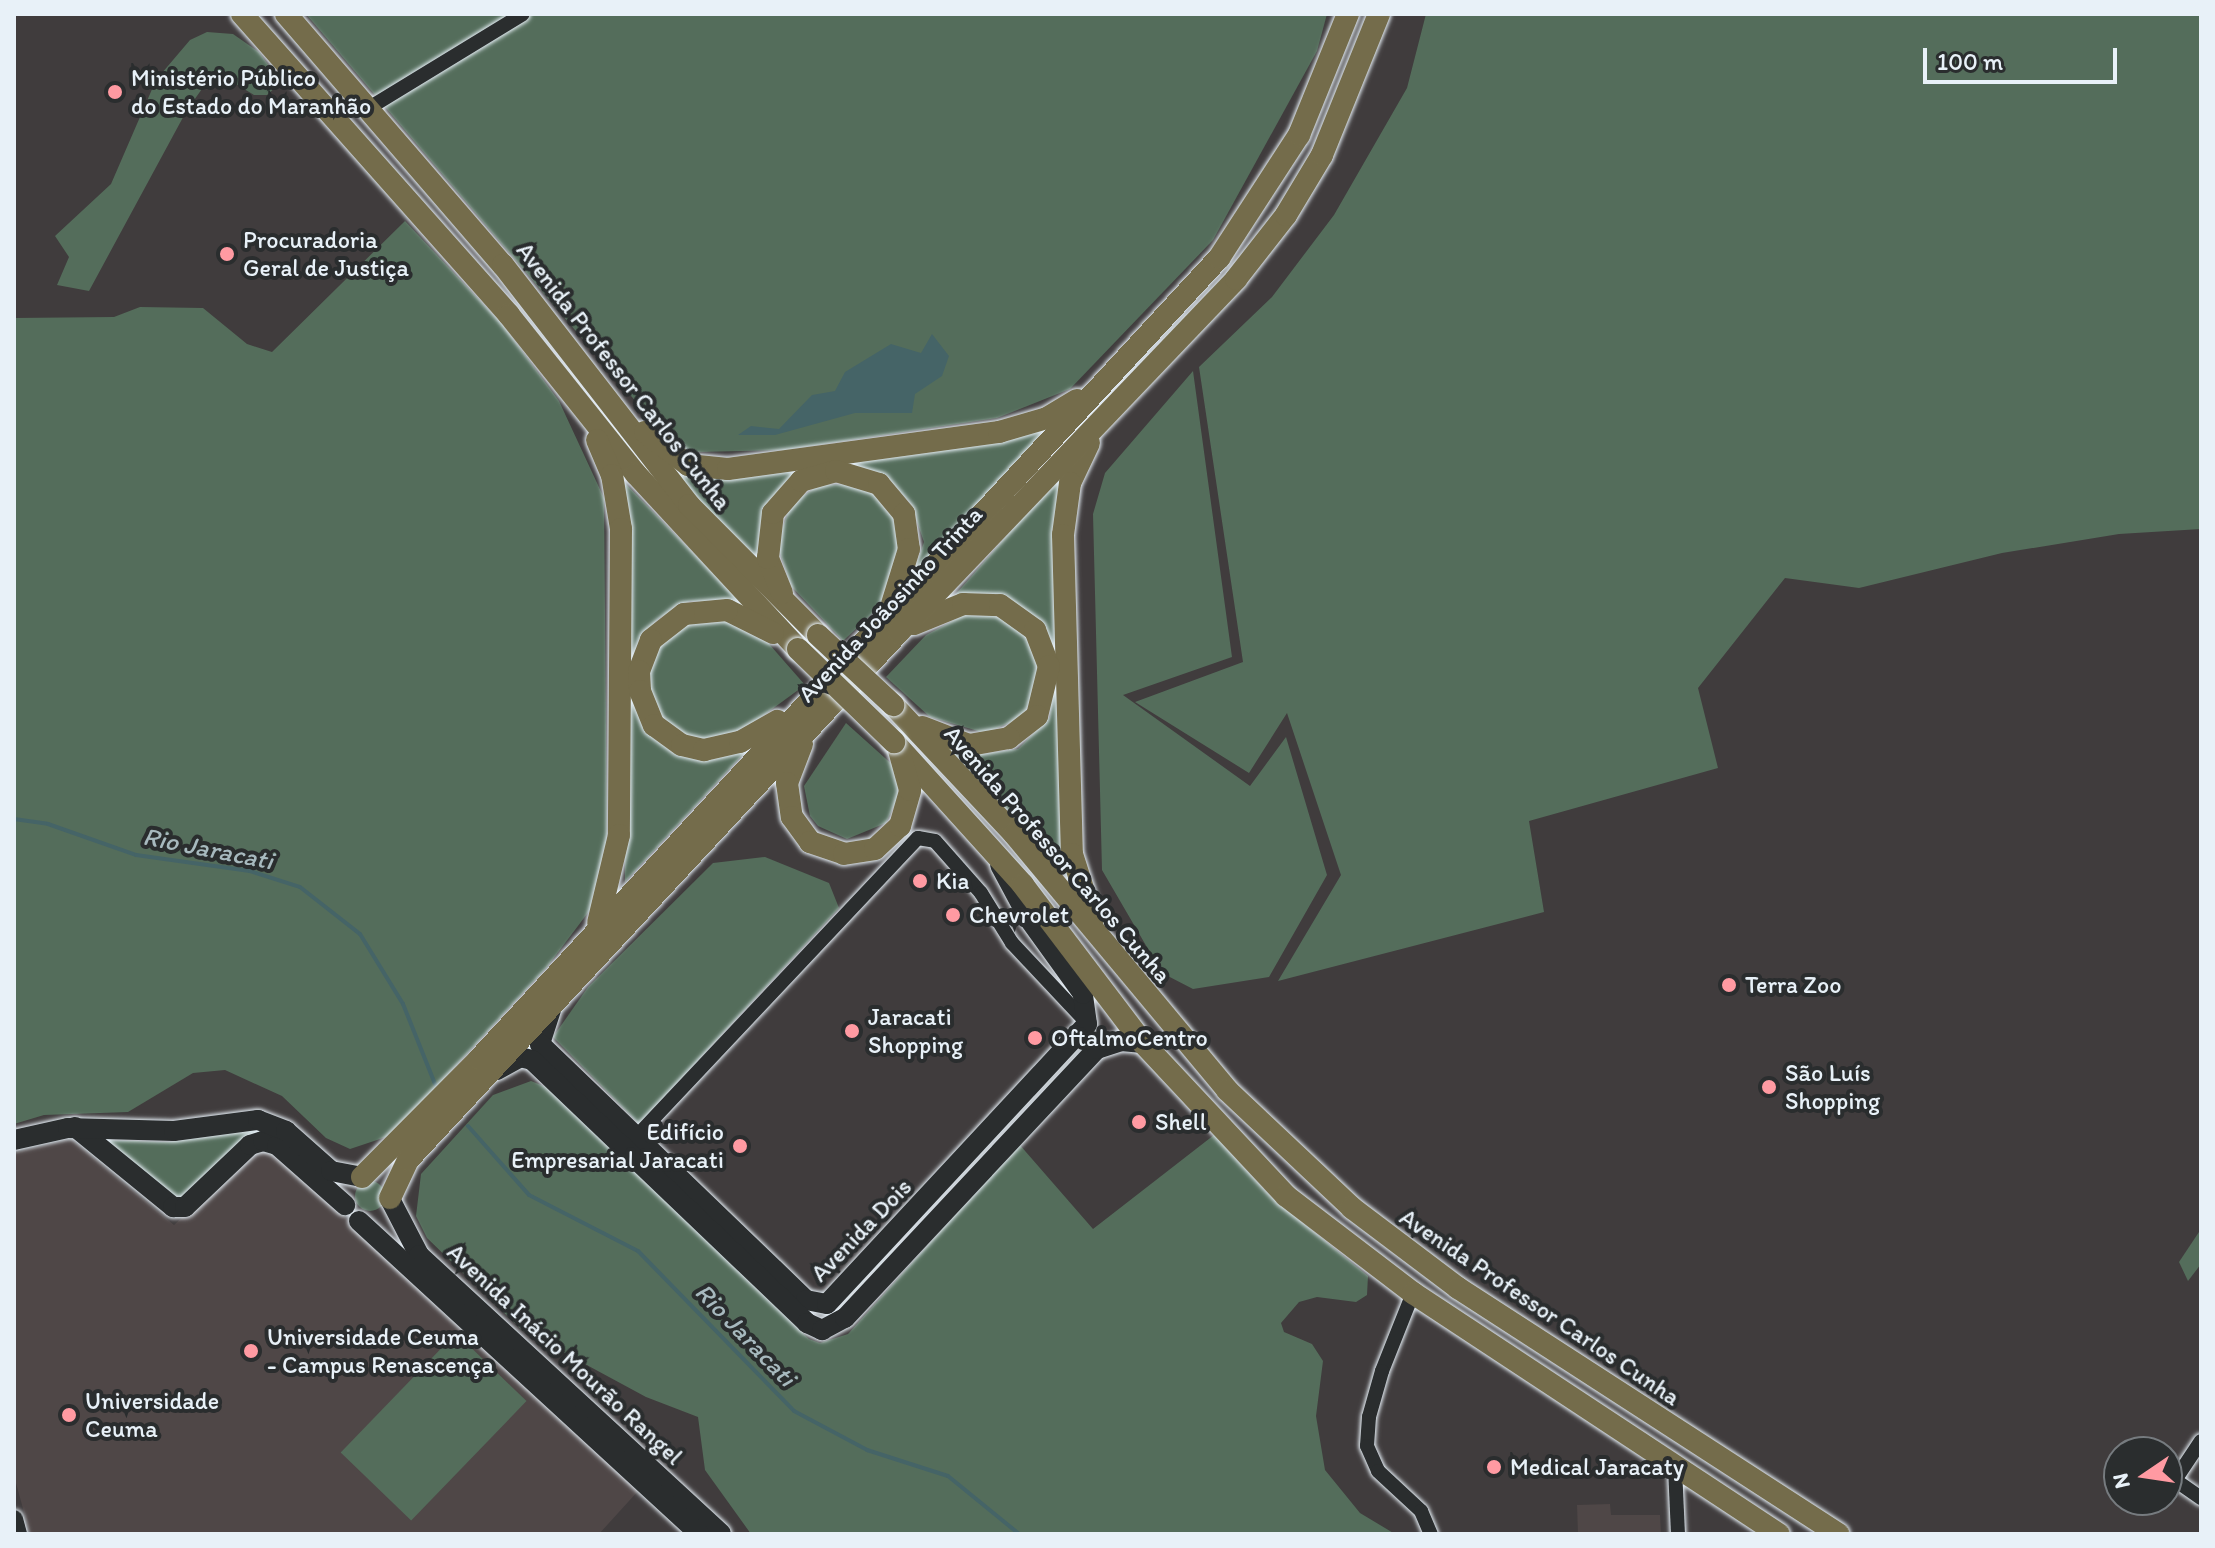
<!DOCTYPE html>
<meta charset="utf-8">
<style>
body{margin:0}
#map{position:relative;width:2215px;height:1548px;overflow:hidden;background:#403c3d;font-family:Itim,sans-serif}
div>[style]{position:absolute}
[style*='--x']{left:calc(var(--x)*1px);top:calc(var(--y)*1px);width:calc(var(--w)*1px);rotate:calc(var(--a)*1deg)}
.built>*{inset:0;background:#4f4747}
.green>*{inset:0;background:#546d5b;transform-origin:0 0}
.round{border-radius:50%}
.water>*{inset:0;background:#456467}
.stream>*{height:4px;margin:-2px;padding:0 2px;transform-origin:2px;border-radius:2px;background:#456467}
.roads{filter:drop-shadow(0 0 2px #e8f1f8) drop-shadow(0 0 2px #e8f1f8)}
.minor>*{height:14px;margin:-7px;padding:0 7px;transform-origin:7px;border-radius:7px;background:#2a2d2e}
.tertiary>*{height:18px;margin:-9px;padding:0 9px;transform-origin:9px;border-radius:9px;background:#2a2d2e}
.secondary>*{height:20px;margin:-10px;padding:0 10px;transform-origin:10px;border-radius:10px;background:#2a2d2e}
.primary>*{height:22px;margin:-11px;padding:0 11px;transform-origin:11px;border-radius:11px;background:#746c4b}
.bridges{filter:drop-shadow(0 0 2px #e8f1f8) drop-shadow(0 0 2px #e8f1f8)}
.primary-bridge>*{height:22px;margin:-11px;padding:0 11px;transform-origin:11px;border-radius:11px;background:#746c4b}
.dots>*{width:22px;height:22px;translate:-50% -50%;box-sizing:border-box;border:4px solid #2a2d2e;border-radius:50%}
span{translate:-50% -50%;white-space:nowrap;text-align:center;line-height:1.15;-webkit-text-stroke:8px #2a2d2e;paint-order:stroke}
.poi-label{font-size:24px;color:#e8f1f8}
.left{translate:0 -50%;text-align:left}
.right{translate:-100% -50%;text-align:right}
.street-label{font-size:24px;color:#e8f1f8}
.water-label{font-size:26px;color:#a7b9be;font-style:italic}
.frame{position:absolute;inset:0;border:16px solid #e8f1f8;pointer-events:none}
.north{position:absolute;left:2103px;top:1436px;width:80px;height:80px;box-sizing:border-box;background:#2a2d2e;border:2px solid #767b7f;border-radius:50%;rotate:257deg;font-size:22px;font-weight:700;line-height:32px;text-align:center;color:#e8f1f8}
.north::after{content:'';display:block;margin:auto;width:28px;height:36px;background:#ff9aa2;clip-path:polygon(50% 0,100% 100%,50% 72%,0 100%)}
.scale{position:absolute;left:1923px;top:48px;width:194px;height:36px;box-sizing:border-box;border:4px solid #e8f1f8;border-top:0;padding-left:10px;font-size:24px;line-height:28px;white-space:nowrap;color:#e8f1f8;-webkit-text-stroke:6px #2a2d2e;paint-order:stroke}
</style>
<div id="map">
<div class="built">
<i style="clip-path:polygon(71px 1139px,174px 1225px,251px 1152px,272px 1150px,639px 1490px,599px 1534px,30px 1534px,14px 1476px,14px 1153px)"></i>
<i style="clip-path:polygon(1610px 1504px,1611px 1515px,1660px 1515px,1661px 1534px,1578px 1534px,1577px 1505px)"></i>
</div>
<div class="green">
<i style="clip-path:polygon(306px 14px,1327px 14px,1317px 51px,1213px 240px,1070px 389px,997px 418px,784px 450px,696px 452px,672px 444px)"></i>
<i style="clip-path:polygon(1426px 14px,2201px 14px,2201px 529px,2119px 534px,2002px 553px,1859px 588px,1785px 578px,1698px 688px,1718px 768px,1529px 821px,1544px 912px,1278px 981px,1341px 875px,1287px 713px,1249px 773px,1135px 702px,1243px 662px,1199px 367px,1272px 297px,1334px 215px,1407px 88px)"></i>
<i style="clip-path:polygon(207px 32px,233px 34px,259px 52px,277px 77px,276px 87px,267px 95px,254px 95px,223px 76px,209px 79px,187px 110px,89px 291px,57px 285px,69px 257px,55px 236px,111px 184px,156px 80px,190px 40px)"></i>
<i style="clip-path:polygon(405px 221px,502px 324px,559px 401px,604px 498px,607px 841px,590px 910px,547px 967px,392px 1135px,350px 1149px,326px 1138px,282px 1096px,225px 1070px,193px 1073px,128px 1112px,44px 1115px,14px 1124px,14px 318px,114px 317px,140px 307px,203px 308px,247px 344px,272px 352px)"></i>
<i style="clip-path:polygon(1193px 371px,1232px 657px,1123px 695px,1250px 786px,1286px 737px,1327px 875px,1269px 977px,1193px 989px,1162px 973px,1102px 870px,1093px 514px,1105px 473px)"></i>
<i style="clip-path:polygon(1044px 430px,1009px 474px,913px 575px,924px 542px,911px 504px,887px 477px,790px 479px,761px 563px,667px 469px)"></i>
<i style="clip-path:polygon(1075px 458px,1062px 754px,1067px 877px,947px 746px,982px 754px,1018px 749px,1050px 717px,1054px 650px,1004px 596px,955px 595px)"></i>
<i style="clip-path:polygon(622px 480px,743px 604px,690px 601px,659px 618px,647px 631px,640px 710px,713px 758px,748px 749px,625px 882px)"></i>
<i style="clip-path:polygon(859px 484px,889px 500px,903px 537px,899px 573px,878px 608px,843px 641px,791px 586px,777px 544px,791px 504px,819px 485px)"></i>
<i style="clip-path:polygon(966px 614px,1008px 617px,1032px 644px,1040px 671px,1035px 695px,1021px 718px,985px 733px,930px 717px,886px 677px,926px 635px)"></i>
<i style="clip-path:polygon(719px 618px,763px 637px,805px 685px,730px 740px,695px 742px,665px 725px,647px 684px,649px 668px,662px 640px,688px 621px)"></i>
<i style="clip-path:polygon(846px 723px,895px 767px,898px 780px,898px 797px,886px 823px,847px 839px,818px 826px,810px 816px,804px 786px)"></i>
<i style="clip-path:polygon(765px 857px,829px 883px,839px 908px,639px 1124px,553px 1037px,588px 987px,713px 863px)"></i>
<i style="clip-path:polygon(531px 1081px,551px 1089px,809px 1339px,820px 1343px,848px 1334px,1019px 1144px,1093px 1229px,1214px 1135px,1271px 1197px,1368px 1276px,1367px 1295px,1356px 1302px,1317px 1297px,1299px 1302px,1281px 1323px,1284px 1332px,1312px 1344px,1323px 1361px,1316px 1416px,1325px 1470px,1360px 1513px,1395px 1534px,751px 1534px,705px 1470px,698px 1417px,646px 1397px,522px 1330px,427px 1238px,416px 1216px,421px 1174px,493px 1095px)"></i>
<i style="clip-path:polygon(241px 1130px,259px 1130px,260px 1134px,178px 1201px,103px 1140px,168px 1142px)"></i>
<i class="round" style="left:355px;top:1181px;width:30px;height:30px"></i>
<i style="clip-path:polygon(2201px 1229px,2201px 1264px,2188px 1281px,2179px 1262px)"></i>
<i style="left:456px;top:1333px;width:98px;height:166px;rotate:44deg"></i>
</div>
<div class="water">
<i style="clip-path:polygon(932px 334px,949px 356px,942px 376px,915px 394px,912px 413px,855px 413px,775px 435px,738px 435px,751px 426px,779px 429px,812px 395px,835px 391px,845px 372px,891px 344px,921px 353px)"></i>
</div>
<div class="stream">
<i style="--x:14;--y:819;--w:34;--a:8"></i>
<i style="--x:48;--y:824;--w:93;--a:19.4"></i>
<i style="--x:136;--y:855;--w:115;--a:8"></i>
<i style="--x:250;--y:871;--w:52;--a:17.7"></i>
<i style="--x:300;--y:887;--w:76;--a:38.1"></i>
<i style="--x:360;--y:934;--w:82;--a:58.4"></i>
<i style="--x:403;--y:1004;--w:86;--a:68.2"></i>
<i style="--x:468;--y:1126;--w:92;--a:48.5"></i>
<i style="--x:529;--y:1195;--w:123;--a:27.2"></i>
<i style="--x:638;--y:1251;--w:223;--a:45.7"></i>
<i style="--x:794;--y:1411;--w:83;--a:28.1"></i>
<i style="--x:867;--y:1450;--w:85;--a:17.8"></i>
<i style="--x:948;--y:1476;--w:92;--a:39.2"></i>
</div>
<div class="roads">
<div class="minor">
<i style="--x:369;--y:108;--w:180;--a:-31.4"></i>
<i style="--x:636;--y:1137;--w:411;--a:-46.7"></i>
<i style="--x:918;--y:838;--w:17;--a:10"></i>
<i style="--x:935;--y:841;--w:69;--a:48.5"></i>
<i style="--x:981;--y:893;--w:59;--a:58.2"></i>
<i style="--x:1012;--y:943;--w:110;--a:46.8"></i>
<i style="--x:1413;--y:1293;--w:84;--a:111.7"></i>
<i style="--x:1382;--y:1371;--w:48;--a:105.8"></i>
<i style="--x:1369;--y:1417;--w:29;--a:94"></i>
<i style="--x:1367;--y:1446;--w:27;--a:66"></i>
<i style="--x:1378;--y:1471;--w:59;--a:42.9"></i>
<i style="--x:1421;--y:1511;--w:25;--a:67"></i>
<i style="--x:2201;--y:1441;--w:47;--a:123.7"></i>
<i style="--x:2175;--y:1480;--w:32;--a:35"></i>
<i style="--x:1675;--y:1468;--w:66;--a:87.4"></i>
</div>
<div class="tertiary">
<i style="--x:14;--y:1519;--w:16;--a:75"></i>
</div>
<div class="secondary">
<i style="--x:551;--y:1010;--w:36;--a:108"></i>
<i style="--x:540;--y:1044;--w:369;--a:43.9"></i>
<i style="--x:806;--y:1300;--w:21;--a:11"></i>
<i style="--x:827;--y:1304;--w:382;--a:-47.1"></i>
<i style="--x:1087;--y:1024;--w:30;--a:-98"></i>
<i style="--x:1083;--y:994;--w:92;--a:-125.8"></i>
<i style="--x:1029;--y:919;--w:61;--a:-118.2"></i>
<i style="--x:497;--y:1070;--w:26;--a:-29"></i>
<i style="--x:520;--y:1057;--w:12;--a:14"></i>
<i style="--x:532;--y:1060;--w:381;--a:43.7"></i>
<i style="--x:807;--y:1323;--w:17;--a:25"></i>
<i style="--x:822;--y:1330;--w:26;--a:-28"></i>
<i style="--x:845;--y:1318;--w:369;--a:-46.9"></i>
<i style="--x:1097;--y:1049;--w:25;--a:-18"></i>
<i style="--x:1121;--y:1041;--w:22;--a:5"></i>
<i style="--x:75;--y:1127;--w:127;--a:39.2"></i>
<i style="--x:173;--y:1207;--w:12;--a:0"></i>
<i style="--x:185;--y:1207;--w:90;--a:-43.6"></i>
<i style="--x:250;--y:1145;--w:14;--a:-17"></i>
<i style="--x:263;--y:1141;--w:15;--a:16"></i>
<i style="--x:277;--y:1145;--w:91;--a:41.4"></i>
<i style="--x:14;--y:1140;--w:55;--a:-12.5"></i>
<i style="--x:68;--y:1128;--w:106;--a:1.6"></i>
<i style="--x:174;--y:1131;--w:85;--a:-7.5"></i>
<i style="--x:258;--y:1120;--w:30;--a:21"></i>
<i style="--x:286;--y:1131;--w:60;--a:41.6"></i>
<i style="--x:331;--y:1171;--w:31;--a:11"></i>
<i style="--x:390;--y:1199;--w:63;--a:62.6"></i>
<i style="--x:419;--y:1255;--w:411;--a:42.7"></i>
<i style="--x:359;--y:1221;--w:462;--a:42.6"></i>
</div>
<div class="primary">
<i style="--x:242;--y:14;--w:402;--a:48.4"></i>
<i style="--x:509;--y:315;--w:203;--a:51.4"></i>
<i style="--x:636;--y:474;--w:238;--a:47.2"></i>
<i style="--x:286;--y:14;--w:332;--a:49.2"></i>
<i style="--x:503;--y:265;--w:304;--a:52.2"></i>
<i style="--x:689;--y:505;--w:183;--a:45.2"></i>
<i style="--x:645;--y:432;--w:54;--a:37.5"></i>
<i style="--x:688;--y:465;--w:40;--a:5.7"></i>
<i style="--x:728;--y:469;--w:274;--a:-7.8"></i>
<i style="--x:999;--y:432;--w:50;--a:-16.3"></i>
<i style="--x:1047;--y:418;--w:35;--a:-31"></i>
<i style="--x:597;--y:440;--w:38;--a:67"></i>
<i style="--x:612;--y:475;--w:55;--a:80.5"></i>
<i style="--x:621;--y:529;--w:306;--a:90.4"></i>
<i style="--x:619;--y:835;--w:90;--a:103.4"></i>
<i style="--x:1089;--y:443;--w:44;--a:115.4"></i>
<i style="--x:1070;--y:483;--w:52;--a:97.7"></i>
<i style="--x:1063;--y:535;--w:319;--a:88.4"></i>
<i style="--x:1072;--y:854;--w:69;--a:72.3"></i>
<i style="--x:782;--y:593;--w:38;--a:-112"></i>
<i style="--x:768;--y:558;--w:45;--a:-83.7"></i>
<i style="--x:773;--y:513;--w:43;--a:-48.8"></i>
<i style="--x:801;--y:481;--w:36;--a:-16"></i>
<i style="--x:836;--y:471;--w:45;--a:16.8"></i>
<i style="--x:879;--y:484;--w:39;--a:50"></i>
<i style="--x:904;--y:514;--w:35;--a:82"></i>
<i style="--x:909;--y:549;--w:58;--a:107.2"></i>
<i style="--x:914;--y:624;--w:53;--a:-22.2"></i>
<i style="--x:963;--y:604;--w:37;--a:2"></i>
<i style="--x:1000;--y:605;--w:43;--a:35.5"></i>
<i style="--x:1035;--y:630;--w:39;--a:69"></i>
<i style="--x:1049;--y:666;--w:51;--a:103.5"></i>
<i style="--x:1037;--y:716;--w:36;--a:142"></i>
<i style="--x:1009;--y:738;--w:41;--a:170.1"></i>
<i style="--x:969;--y:745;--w:50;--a:-159"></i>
<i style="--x:773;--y:633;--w:51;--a:-153.4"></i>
<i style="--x:727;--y:610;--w:43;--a:174.7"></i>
<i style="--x:684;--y:614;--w:42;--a:141.8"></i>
<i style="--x:651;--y:640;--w:33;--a:111"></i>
<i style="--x:639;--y:671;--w:20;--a:87"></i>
<i style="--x:640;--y:691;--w:37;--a:68"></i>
<i style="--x:654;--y:725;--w:34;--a:36"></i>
<i style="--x:682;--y:745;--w:23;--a:13"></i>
<i style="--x:704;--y:750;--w:37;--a:-13"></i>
<i style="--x:740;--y:742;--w:43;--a:-29.6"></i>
<i style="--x:893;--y:705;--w:177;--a:46.8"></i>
<i style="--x:1014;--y:834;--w:333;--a:50.2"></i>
<i style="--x:1227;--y:1090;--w:172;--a:43.3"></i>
<i style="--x:1352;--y:1208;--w:133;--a:37"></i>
<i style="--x:1458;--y:1288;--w:453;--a:32.9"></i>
<i style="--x:894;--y:742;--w:193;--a:47.9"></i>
<i style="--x:1023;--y:885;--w:198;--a:52.8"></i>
<i style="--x:1143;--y:1043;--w:209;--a:46.9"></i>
<i style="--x:1286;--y:1196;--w:160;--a:37.4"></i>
<i style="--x:1413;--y:1293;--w:438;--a:33.4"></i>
<i style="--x:802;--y:744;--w:42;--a:111"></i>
<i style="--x:787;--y:783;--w:34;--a:82"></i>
<i style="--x:792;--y:817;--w:31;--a:54"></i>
<i style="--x:810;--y:842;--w:36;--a:19"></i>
<i style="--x:844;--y:854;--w:31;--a:-9"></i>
<i style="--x:875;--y:849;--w:34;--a:-43"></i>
<i style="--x:900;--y:826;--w:37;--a:-74"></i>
<i style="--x:910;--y:790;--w:41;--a:-105.4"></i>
<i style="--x:362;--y:1177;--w:166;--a:-45.2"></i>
<i style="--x:479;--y:1059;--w:1091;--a:-47.27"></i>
<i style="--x:1219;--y:258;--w:147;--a:-57"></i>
<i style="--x:1299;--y:135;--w:131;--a:-68"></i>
<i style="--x:390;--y:1198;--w:42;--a:-64.7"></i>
<i style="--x:408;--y:1160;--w:721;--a:-47.08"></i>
<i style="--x:899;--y:632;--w:488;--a:-46.3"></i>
<i style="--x:1236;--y:279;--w:81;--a:-52"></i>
<i style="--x:1286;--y:215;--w:70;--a:-59"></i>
<i style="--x:1322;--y:155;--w:152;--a:-68"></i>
</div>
</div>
<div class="bridges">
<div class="primary-bridge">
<i style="--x:818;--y:635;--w:103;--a:43"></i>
<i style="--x:798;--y:649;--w:134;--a:44.1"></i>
</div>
</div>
<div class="dots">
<i style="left:115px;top:92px;background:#ff9aa2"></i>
<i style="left:227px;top:254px;background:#ff9aa2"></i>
<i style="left:920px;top:881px;background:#ff9aa2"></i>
<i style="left:953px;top:915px;background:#ff9aa2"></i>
<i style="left:1729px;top:985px;background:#ff9aa2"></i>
<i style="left:852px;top:1031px;background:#ff9aa2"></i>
<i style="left:1035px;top:1038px;background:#ff9aa2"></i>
<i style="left:1769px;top:1087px;background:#ff9aa2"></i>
<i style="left:1139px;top:1122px;background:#ff9aa2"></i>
<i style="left:740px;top:1146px;background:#ff9aa2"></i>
<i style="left:251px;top:1351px;background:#ff9aa2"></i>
<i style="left:69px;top:1415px;background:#ff9aa2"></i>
<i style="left:1494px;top:1467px;background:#ff9aa2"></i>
</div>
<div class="poi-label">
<span class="left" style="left:131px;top:92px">Ministério Público<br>do Estado do Maranhão</span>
<span class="left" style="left:243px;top:254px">Procuradoria<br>Geral de Justiça</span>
<span class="left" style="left:936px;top:881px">Kia</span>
<span class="left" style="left:969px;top:915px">Chevrolet</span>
<span class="left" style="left:1745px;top:985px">Terra Zoo</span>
<span class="left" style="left:868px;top:1031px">Jaracati<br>Shopping</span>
<span class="left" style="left:1051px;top:1038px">OftalmoCentro</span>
<span class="left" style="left:1785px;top:1087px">São Luís<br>Shopping</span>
<span class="left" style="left:1155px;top:1122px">Shell</span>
<span class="right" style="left:724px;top:1146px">Edifício<br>Empresarial Jaracati</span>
<span class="left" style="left:267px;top:1351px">Universidade Ceuma<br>- Campus Renascença</span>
<span class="left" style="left:85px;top:1415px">Universidade<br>Ceuma</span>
<span class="left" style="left:1510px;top:1467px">Medical Jaracaty</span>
</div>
<div class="street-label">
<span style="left:624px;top:376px;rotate:52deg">Avenida Professor Carlos Cunha</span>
<span style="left:890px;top:604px;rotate:-47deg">Avenida Joãosinho Trinta</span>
<span style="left:1058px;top:854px;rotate:49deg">Avenida Professor Carlos Cunha</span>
<span style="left:861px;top:1230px;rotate:-46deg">Avenida Dois</span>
<span style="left:1540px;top:1307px;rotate:34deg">Avenida Professor Carlos Cunha</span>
<span style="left:565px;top:1354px;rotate:43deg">Avenida Inácio Mourão Rangel</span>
</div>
<div class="water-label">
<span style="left:208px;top:849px;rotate:11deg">Rio Jaracati</span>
<span style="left:745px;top:1335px;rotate:46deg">Rio Jaracati</span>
</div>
<div class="frame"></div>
<div class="north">N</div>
<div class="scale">100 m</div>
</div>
